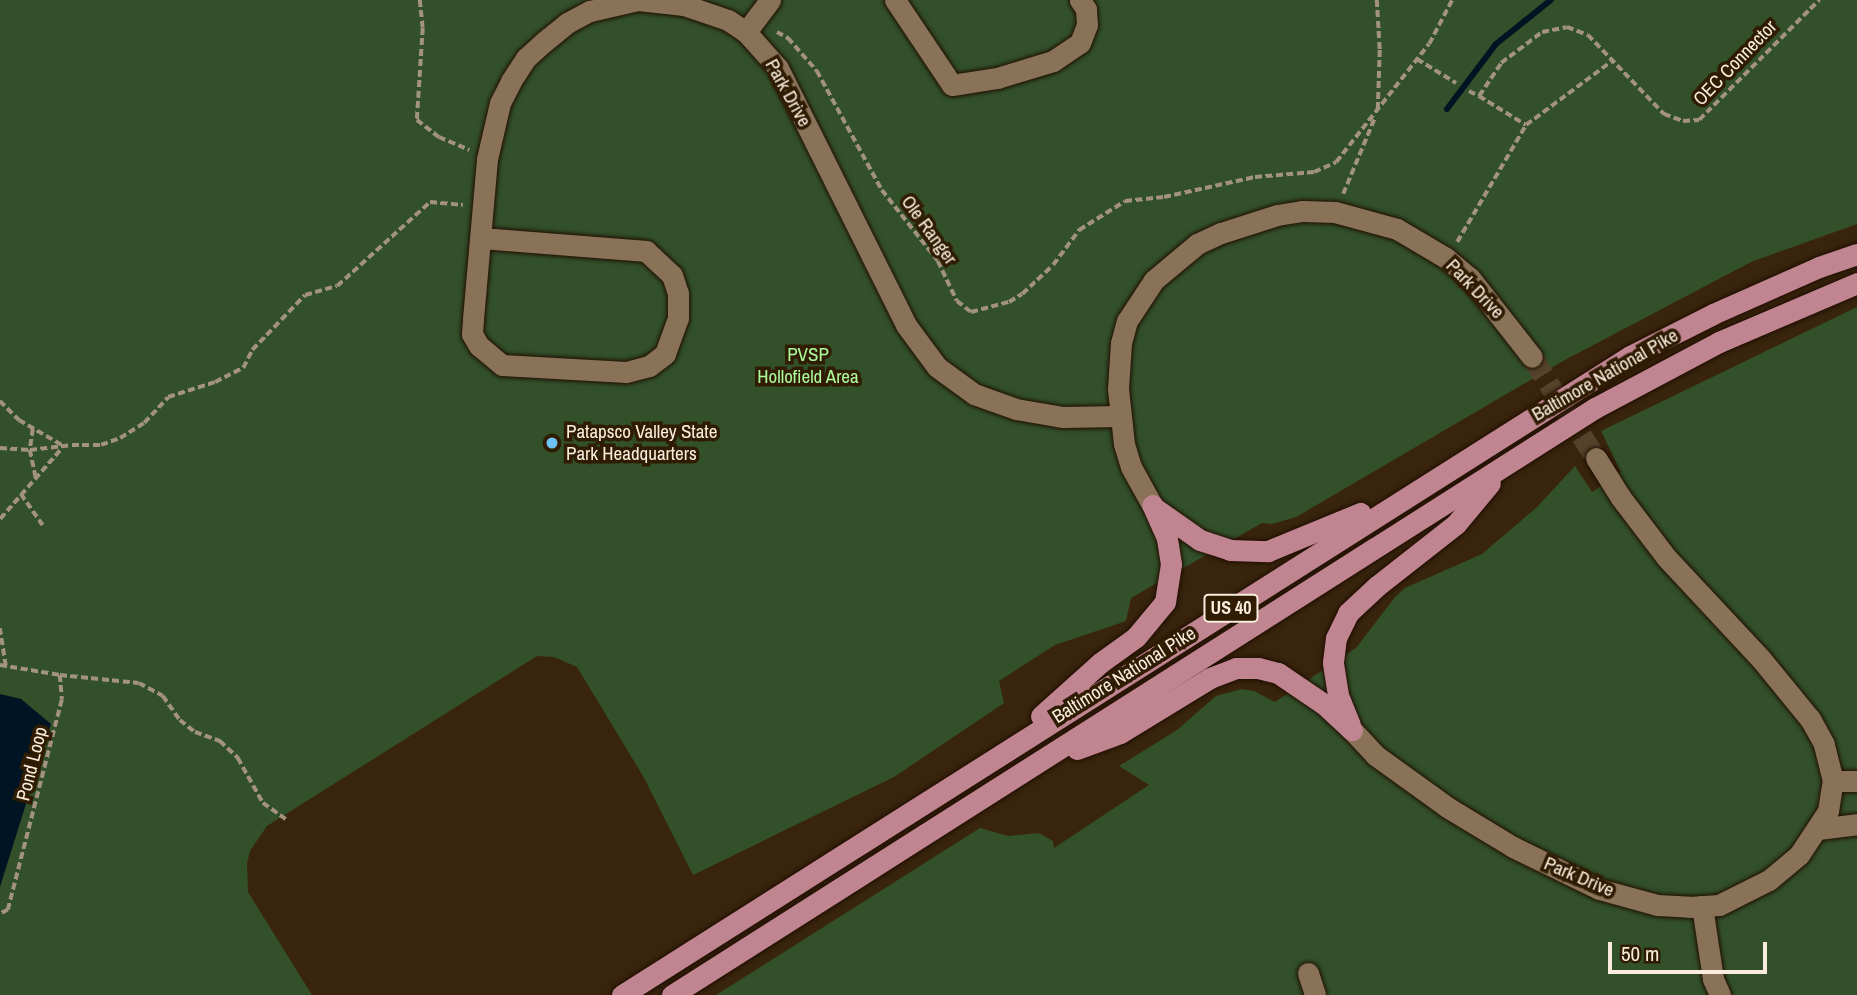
<!DOCTYPE html>
<style>
body{margin:0}
#map{position:relative;width:1857px;height:995px;overflow:hidden;background:#39250d;font-family:"Archivo Narrow",sans-serif}
div>[style]{position:absolute}
[style*='--x']{left:calc(var(--x)*1px);top:calc(var(--y)*1px);width:calc(var(--w)*1px);rotate:calc(var(--a)*1deg)}
.green>*{inset:0;background:#32512a}
.water>*{inset:0;background:#001424}
.stream>*{height:6px;margin:-3px;padding:0 3px;transform-origin:3px;border-radius:3px;background:#001424}
.minor-tunnel>*{height:21px;margin-top:-10.5px;transform-origin:0;background:repeating-linear-gradient(90deg,#56432c 0 21px,transparent 0 31px)}
.path>*{height:3.5px;margin-top:-1.75px;transform-origin:0;background:repeating-linear-gradient(90deg,#a2927f 0 7px,transparent 0 10.5px)}
.roads{filter:drop-shadow(0 0 2px #200e00) drop-shadow(0 0 2px #200e00)}
.minor>*{height:21px;margin:-10.5px;padding:0 10.5px;transform-origin:10.5px;border-radius:10.5px;background:#897258}
.major>*{height:21px;margin:-10.5px;padding:0 10.5px;transform-origin:10.5px;border-radius:10.5px;background:#c08590}
.dots>*{width:19px;height:19px;translate:-50% -50%;box-sizing:border-box;border:4px solid #2f1c03;border-radius:50%}
span{translate:-50% -50%;white-space:nowrap;text-align:center;line-height:1.15;-webkit-text-stroke:7px #2f1c03;paint-order:stroke}
.shield-label span{padding:2px 5px;background:#2f1c03;border:2px solid;border-radius:5px;-webkit-text-stroke-width:0}
.shield-label{font-size:18px;color:#faedde;font-weight:700}
.street-label{font-size:19px;color:#faedde}
.park-label{font-size:19px;color:#abf999}
.poi-label{font-size:19px;color:#faedde}
.left{translate:0 -50%;text-align:left}
.scale{position:absolute;left:1608px;top:942px;width:159px;height:32px;box-sizing:border-box;border:4px solid #faedde;border-top:0;padding-left:9px;font-size:21px;line-height:24px;white-space:nowrap;color:#faedde;-webkit-text-stroke:5px #2f1c03;paint-order:stroke}
</style>
<div id="map">
<div class="green">
<i style="clip-path:polygon(0 0,1857px 0,1857px 224px,1751px 262px,1563px 361px,1296px 517px,1272px 524px,1262px 523px,1131px 598px,1126px 621px,1055px 645px,999px 681px,1004px 703px,894px 777px,693px 875px,643px 776px,577px 667px,554px 657px,537px 656px,267px 826px,250px 851px,247px 863px,248px 892px,312px 995px,0 995px)"></i>
<i style="clip-path:polygon(1857px 307px,1857px 995px,716px 995px,980px 828px,1008px 836px,1039px 833px,1053px 841px,1054px 848px,1149px 785px,1119px 766px,1177px 730px,1216px 696px,1242px 689px,1254px 691px,1275px 702px,1356px 648px,1395px 597px,1405px 588px,1482px 554px,1537px 507px,1575px 466px,1592px 492px,1621px 472px,1601px 431px)"></i>
</div>
<div class="water">
<i style="clip-path:polygon(0 694px,21px 699px,51px 724px,0 887px)"></i>
</div>
<div class="stream">
<i style="--x:1447;--y:109;--w:81;--a:-53"></i>
<i style="--x:1496;--y:44;--w:70;--a:-38.7"></i>
</div>
<div class="minor-tunnel">
<i style="--x:1532;--y:357;--w:120;--a:57.6"></i>
</div>
<div class="path">
<i style="--x:420;--y:0;--w:28;--a:84"></i>
<i style="--x:423;--y:28;--w:92;--a:93.7"></i>
<i style="--x:417;--y:120;--w:28;--a:38"></i>
<i style="--x:439;--y:137;--w:33;--a:23"></i>
<i style="--x:1377;--y:0;--w:50;--a:86.6"></i>
<i style="--x:1380;--y:50;--w:60;--a:91.9"></i>
<i style="--x:777;--y:32;--w:13;--a:29"></i>
<i style="--x:788;--y:38;--w:44;--a:48.7"></i>
<i style="--x:817;--y:71;--w:136;--a:61.4"></i>
<i style="--x:882;--y:190;--w:90;--a:51.7"></i>
<i style="--x:938;--y:261;--w:44;--a:64.6"></i>
<i style="--x:957;--y:301;--w:18;--a:38"></i>
<i style="--x:971;--y:312;--w:39;--a:-15"></i>
<i style="--x:1009;--y:302;--w:15;--a:-32"></i>
<i style="--x:1022;--y:294;--w:42;--a:-43.1"></i>
<i style="--x:1053;--y:265;--w:44;--a:-53.4"></i>
<i style="--x:1079;--y:230;--w:54;--a:-32.2"></i>
<i style="--x:1125;--y:201;--w:39;--a:-6"></i>
<i style="--x:1164;--y:197;--w:93;--a:-12.4"></i>
<i style="--x:1255;--y:177;--w:59;--a:-4.8"></i>
<i style="--x:1314;--y:172;--w:24;--a:-24"></i>
<i style="--x:1336;--y:162;--w:150;--a:-51.8"></i>
<i style="--x:1429;--y:44;--w:50;--a:-62.4"></i>
<i style="--x:1417;--y:59;--w:46;--a:31.6"></i>
<i style="--x:1469;--y:91;--w:11;--a:27"></i>
<i style="--x:1479;--y:96;--w:40;--a:-56"></i>
<i style="--x:1501;--y:63;--w:51;--a:-37.1"></i>
<i style="--x:1542;--y:32;--w:25;--a:-11"></i>
<i style="--x:1567;--y:27;--w:22;--a:21"></i>
<i style="--x:1588;--y:35;--w:110;--a:46.1"></i>
<i style="--x:1664;--y:114;--w:20;--a:20"></i>
<i style="--x:1683;--y:121;--w:16;--a:-4"></i>
<i style="--x:1699;--y:120;--w:170;--a:-45"></i>
<i style="--x:1479;--y:96;--w:55;--a:31.7"></i>
<i style="--x:1343;--y:194;--w:83;--a:-67.4"></i>
<i style="--x:1457;--y:242;--w:136;--a:-59.5"></i>
<i style="--x:1526;--y:125;--w:107;--a:-36.7"></i>
<i style="--x:0;--y:401;--w:27;--a:45"></i>
<i style="--x:19;--y:420;--w:50;--a:30.2"></i>
<i style="--x:33;--y:429;--w:21;--a:98"></i>
<i style="--x:30;--y:450;--w:29;--a:78"></i>
<i style="--x:0;--y:448;--w:30;--a:4"></i>
<i style="--x:30;--y:450;--w:42;--a:-6.8"></i>
<i style="--x:72;--y:445;--w:29;--a:0"></i>
<i style="--x:101;--y:445;--w:20;--a:-20"></i>
<i style="--x:120;--y:438;--w:28;--a:-32"></i>
<i style="--x:144;--y:423;--w:35;--a:-47"></i>
<i style="--x:168;--y:397;--w:49;--a:-17.7"></i>
<i style="--x:215;--y:382;--w:31;--a:-27"></i>
<i style="--x:243;--y:368;--w:20;--a:-63"></i>
<i style="--x:252;--y:350;--w:76;--a:-46.1"></i>
<i style="--x:305;--y:295;--w:33;--a:-16"></i>
<i style="--x:337;--y:286;--w:125;--a:-42.1"></i>
<i style="--x:430;--y:202;--w:33;--a:5"></i>
<i style="--x:21;--y:494;--w:38;--a:55"></i>
<i style="--x:0;--y:519;--w:94;--a:-48.9"></i>
<i style="--x:0;--y:628;--w:38;--a:81"></i>
<i style="--x:0;--y:665;--w:61;--a:9.5"></i>
<i style="--x:60;--y:675;--w:25;--a:85"></i>
<i style="--x:62;--y:700;--w:217;--a:104.4"></i>
<i style="--x:8;--y:910;--w:9;--a:153"></i>
<i style="--x:60;--y:675;--w:79;--a:5.8"></i>
<i style="--x:139;--y:683;--w:27;--a:28"></i>
<i style="--x:163;--y:696;--w:29;--a:55"></i>
<i style="--x:180;--y:720;--w:19;--a:39"></i>
<i style="--x:195;--y:732;--w:27;--a:20"></i>
<i style="--x:220;--y:741;--w:25;--a:43"></i>
<i style="--x:238;--y:758;--w:51;--a:60.9"></i>
<i style="--x:263;--y:803;--w:28;--a:35"></i>
</div>
<div class="roads">
<div class="minor">
<i style="--x:895;--y:0;--w:102;--a:56.2"></i>
<i style="--x:952;--y:85;--w:46;--a:-8.8"></i>
<i style="--x:997;--y:78;--w:59;--a:-16.9"></i>
<i style="--x:1053;--y:61;--w:32;--a:-34"></i>
<i style="--x:1080;--y:43;--w:19;--a:-69"></i>
<i style="--x:1087;--y:25;--w:16;--a:-94"></i>
<i style="--x:1086;--y:9;--w:11;--a:-124"></i>
<i style="--x:746;--y:32;--w:40;--a:-53"></i>
<i style="--x:481;--y:238;--w:166;--a:4.5"></i>
<i style="--x:646;--y:251;--w:35;--a:43"></i>
<i style="--x:672;--y:275;--w:19;--a:72"></i>
<i style="--x:678;--y:293;--w:25;--a:90"></i>
<i style="--x:678;--y:318;--w:38;--a:110"></i>
<i style="--x:665;--y:354;--w:20;--a:143"></i>
<i style="--x:649;--y:366;--w:24;--a:165"></i>
<i style="--x:626;--y:372;--w:124;--a:-176.8"></i>
<i style="--x:502;--y:365;--w:30;--a:-140"></i>
<i style="--x:479;--y:346;--w:14;--a:-120"></i>
<i style="--x:472;--y:334;--w:15;--a:-86"></i>
<i style="--x:473;--y:319;--w:161;--a:-85"></i>
<i style="--x:487;--y:159;--w:57;--a:-76.9"></i>
<i style="--x:500;--y:103;--w:25;--a:-63"></i>
<i style="--x:511;--y:81;--w:27;--a:-57"></i>
<i style="--x:526;--y:58;--w:25;--a:-42"></i>
<i style="--x:545;--y:41;--w:28;--a:-39"></i>
<i style="--x:567;--y:23;--w:26;--a:-28"></i>
<i style="--x:590;--y:11;--w:49;--a:-12.9"></i>
<i style="--x:638;--y:0;--w:46;--a:6.2"></i>
<i style="--x:684;--y:5;--w:46;--a:18.8"></i>
<i style="--x:728;--y:20;--w:22;--a:34"></i>
<i style="--x:746;--y:32;--w:48;--a:48.4"></i>
<i style="--x:778;--y:68;--w:287;--a:63.5"></i>
<i style="--x:906;--y:325;--w:52;--a:53.6"></i>
<i style="--x:937;--y:367;--w:46;--a:36.1"></i>
<i style="--x:974;--y:394;--w:45;--a:19.7"></i>
<i style="--x:1016;--y:409;--w:48;--a:9.7"></i>
<i style="--x:1063;--y:417;--w:57;--a:-1"></i>
<i style="--x:1152;--y:505;--w:43;--a:-118.9"></i>
<i style="--x:1131;--y:467;--w:24;--a:-107"></i>
<i style="--x:1124;--y:444;--w:55;--a:-96.2"></i>
<i style="--x:1118;--y:389;--w:46;--a:-86.3"></i>
<i style="--x:1121;--y:343;--w:23;--a:-75"></i>
<i style="--x:1127;--y:321;--w:49;--a:-56.6"></i>
<i style="--x:1154;--y:280;--w:56;--a:-39.9"></i>
<i style="--x:1197;--y:244;--w:26;--a:-25"></i>
<i style="--x:1221;--y:233;--w:59;--a:-17.8"></i>
<i style="--x:1277;--y:215;--w:26;--a:-9"></i>
<i style="--x:1303;--y:211;--w:32;--a:2"></i>
<i style="--x:1335;--y:212;--w:64;--a:15.3"></i>
<i style="--x:1397;--y:229;--w:57;--a:30.6"></i>
<i style="--x:1446;--y:258;--w:31;--a:40"></i>
<i style="--x:1470;--y:278;--w:100;--a:51.9"></i>
<i style="--x:1352;--y:730;--w:34;--a:47"></i>
<i style="--x:1375;--y:755;--w:89;--a:35.8"></i>
<i style="--x:1447;--y:807;--w:77;--a:31.2"></i>
<i style="--x:1513;--y:847;--w:96;--a:26"></i>
<i style="--x:1599;--y:889;--w:60;--a:15.4"></i>
<i style="--x:1657;--y:905;--w:33;--a:3"></i>
<i style="--x:1690;--y:907;--w:29;--a:-4"></i>
<i style="--x:1719;--y:905;--w:56;--a:-26.6"></i>
<i style="--x:1769;--y:880;--w:39;--a:-40"></i>
<i style="--x:1799;--y:855;--w:53;--a:-56.6"></i>
<i style="--x:1828;--y:811;--w:30;--a:-81"></i>
<i style="--x:1833;--y:781;--w:38;--a:-104"></i>
<i style="--x:1824;--y:744;--w:29;--a:-119"></i>
<i style="--x:1810;--y:719;--w:77;--a:-129.2"></i>
<i style="--x:1761;--y:659;--w:139;--a:-133"></i>
<i style="--x:1666;--y:557;--w:74;--a:-127.3"></i>
<i style="--x:1621;--y:498;--w:47;--a:-122"></i>
<i style="--x:1833;--y:781;--w:24;--a:0"></i>
<i style="--x:1818;--y:829;--w:39;--a:-7"></i>
<i style="--x:1702;--y:906;--w:74;--a:81.4"></i>
<i style="--x:1713;--y:979;--w:17;--a:66"></i>
<i style="--x:1308;--y:973;--w:23;--a:72"></i>
</div>
<div class="major">
<i style="--x:1156;--y:509;--w:54;--a:35.2"></i>
<i style="--x:1200;--y:540;--w:32;--a:18"></i>
<i style="--x:1230;--y:550;--w:38;--a:2"></i>
<i style="--x:1268;--y:551;--w:100;--a:-22.4"></i>
<i style="--x:1041;--y:716;--w:79;--a:-41.9"></i>
<i style="--x:1100;--y:663;--w:44;--a:-35.8"></i>
<i style="--x:1136;--y:637;--w:45;--a:-50.4"></i>
<i style="--x:1165;--y:602;--w:38;--a:-81"></i>
<i style="--x:1171;--y:564;--w:26;--a:-99"></i>
<i style="--x:1167;--y:538;--w:36;--a:-114"></i>
<i style="--x:1350;--y:725;--w:32;--a:-112"></i>
<i style="--x:1338;--y:695;--w:33;--a:-99"></i>
<i style="--x:1333;--y:662;--w:24;--a:-83"></i>
<i style="--x:1336;--y:638;--w:28;--a:-64"></i>
<i style="--x:1348;--y:613;--w:40;--a:-43"></i>
<i style="--x:1377;--y:586;--w:100;--a:-38.1"></i>
<i style="--x:1456;--y:524;--w:53;--a:-50.3"></i>
<i style="--x:1077;--y:749;--w:46;--a:-20.4"></i>
<i style="--x:1120;--y:733;--w:105;--a:-31.4"></i>
<i style="--x:1210;--y:678;--w:28;--a:-21"></i>
<i style="--x:1236;--y:668;--w:22;--a:0"></i>
<i style="--x:1258;--y:668;--w:21;--a:14"></i>
<i style="--x:1278;--y:673;--w:57;--a:34.2"></i>
<i style="--x:1325;--y:705;--w:37;--a:43"></i>
<i style="--x:622;--y:995;--w:1193;--a:-32.37"></i>
<i style="--x:1630;--y:356;--w:93;--a:-26.8"></i>
<i style="--x:1713;--y:314;--w:116;--a:-23.9"></i>
<i style="--x:1819;--y:267;--w:40;--a:-18.9"></i>
<i style="--x:672;--y:995;--w:1094;--a:-32.46"></i>
<i style="--x:1595;--y:408;--w:140;--a:-28"></i>
<i style="--x:1719;--y:342;--w:150;--a:-23.1"></i>
</div>
</div>
<div class="dots">
<i style="left:552px;top:443px;background:#6ec2f3"></i>
</div>
<div class="shield-label">
<span style="left:1231px;top:608px">US 40</span>
</div>
<div class="street-label">
<span style="left:1735px;top:63px;rotate:-46deg">OEC Connector</span>
<span style="left:788px;top:93px;rotate:61deg">Park Drive</span>
<span style="left:929px;top:230px;rotate:54deg">Ole Ranger</span>
<span style="left:1475px;top:289px;rotate:46deg">Park Drive</span>
<span style="left:1605px;top:375px;rotate:-30deg">Baltimore National Pike</span>
<span style="left:1124px;top:675px;rotate:-32deg">Baltimore National Pike</span>
<span style="left:32px;top:764px;rotate:-76deg">Pond Loop</span>
<span style="left:1579px;top:877px;rotate:23deg">Park Drive</span>
</div>
<div class="park-label">
<span style="left:808px;top:366px">PVSP<br>Hollofield Area</span>
</div>
<div class="poi-label">
<span class="left" style="left:566px;top:443px">Patapsco Valley State<br>Park Headquarters</span>
</div>
<div class="scale">50 m</div>
</div>
